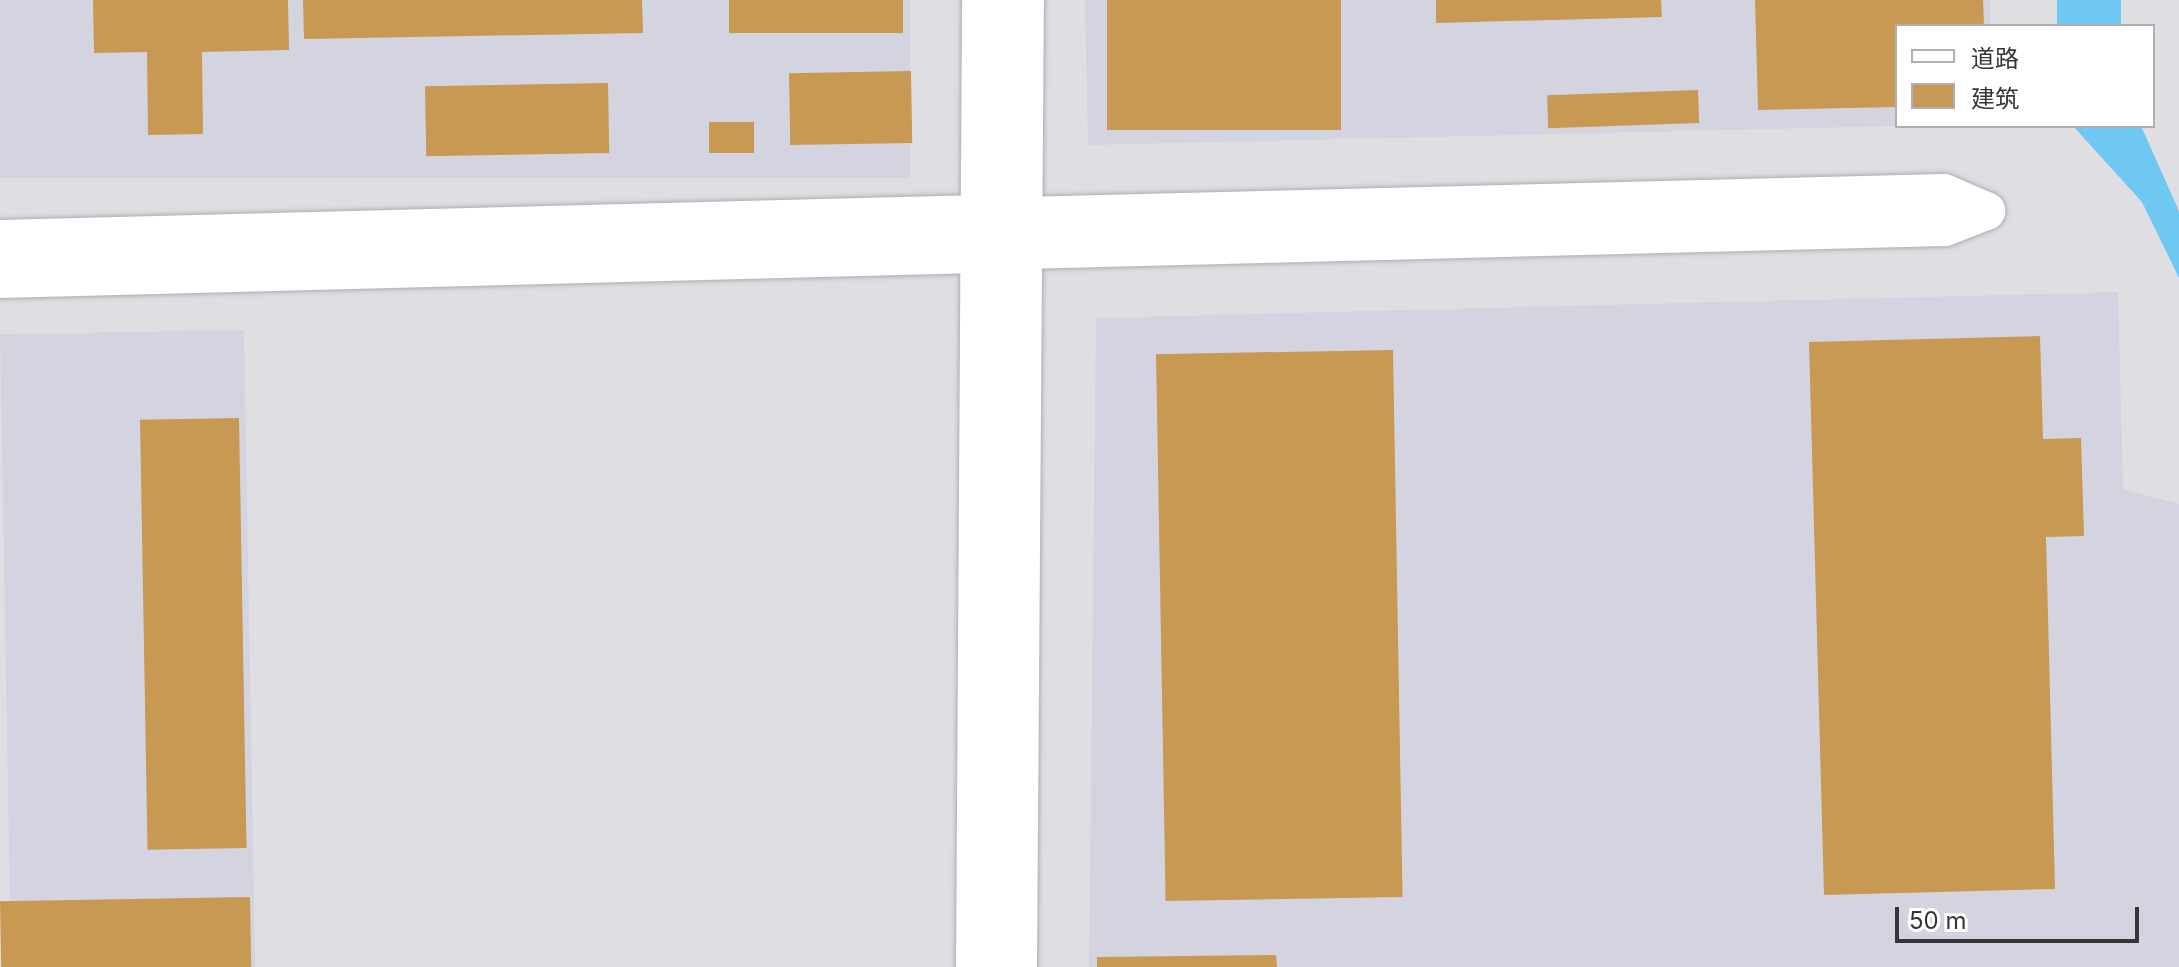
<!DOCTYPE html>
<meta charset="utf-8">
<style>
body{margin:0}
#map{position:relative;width:2179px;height:967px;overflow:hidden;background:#dedee3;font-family:Inter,"Noto Sans SC",sans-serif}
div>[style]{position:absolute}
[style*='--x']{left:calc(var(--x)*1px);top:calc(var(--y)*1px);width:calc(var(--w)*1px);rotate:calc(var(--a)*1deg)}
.built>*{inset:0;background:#d4d4e1;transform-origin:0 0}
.water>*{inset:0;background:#6ec8f2;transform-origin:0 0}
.building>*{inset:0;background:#c79952;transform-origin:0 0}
.roads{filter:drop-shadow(0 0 2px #aeaeb2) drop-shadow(0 0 2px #aeaeb2)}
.minor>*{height:38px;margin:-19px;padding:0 19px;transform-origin:19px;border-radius:19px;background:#fff}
.secondary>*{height:44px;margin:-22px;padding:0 22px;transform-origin:22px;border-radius:22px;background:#fff}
span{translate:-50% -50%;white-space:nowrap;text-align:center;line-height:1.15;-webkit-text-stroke:8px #fff;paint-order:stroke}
.legend{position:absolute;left:1895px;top:24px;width:260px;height:104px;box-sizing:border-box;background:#fff;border:2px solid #afafaf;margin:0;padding:10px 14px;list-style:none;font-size:24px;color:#363638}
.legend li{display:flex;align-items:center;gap:16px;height:40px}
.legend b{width:40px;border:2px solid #afafaf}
.scale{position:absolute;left:1895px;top:907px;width:244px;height:36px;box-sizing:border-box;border:4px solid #363638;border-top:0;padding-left:10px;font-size:24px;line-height:28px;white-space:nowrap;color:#363638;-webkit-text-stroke:6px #fff;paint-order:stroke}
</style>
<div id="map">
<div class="built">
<i style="left:0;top:0;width:910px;height:178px"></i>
<i style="clip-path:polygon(1085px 0,1990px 0,1990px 26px,1897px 26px,1897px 126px,1088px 145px)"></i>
<i style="clip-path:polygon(2118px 292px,2123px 489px,2179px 504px,2179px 967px,1089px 967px,1096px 318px)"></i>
<i style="left:244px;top:330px;width:637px;height:244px;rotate:89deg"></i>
</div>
<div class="water">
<i style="left:2057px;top:0;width:64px;height:26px"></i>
<i style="clip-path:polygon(2073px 126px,2141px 126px,2179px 211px,2179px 278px,2142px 202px)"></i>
</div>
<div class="building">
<i style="clip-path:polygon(93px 0,288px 0,289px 50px,202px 52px,203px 134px,148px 135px,147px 52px,94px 53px)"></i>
<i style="clip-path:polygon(303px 0,642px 0,643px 33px,304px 39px)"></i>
<i style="left:729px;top:0;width:174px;height:33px"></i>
<i style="left:1107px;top:0;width:234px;height:130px"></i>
<i style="clip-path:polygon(1436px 0,1661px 0,1662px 17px,1436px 23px)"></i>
<i style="clip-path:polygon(1755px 0,1983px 0,1984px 26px,1897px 26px,1897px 107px,1758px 110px)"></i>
<i style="left:911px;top:71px;width:72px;height:122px;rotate:89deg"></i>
<i style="left:608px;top:83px;width:70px;height:183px;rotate:89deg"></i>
<i style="left:1698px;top:90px;width:33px;height:151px;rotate:88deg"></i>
<i style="left:754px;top:122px;width:31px;height:45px;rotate:90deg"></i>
<i style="clip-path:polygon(2040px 336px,2043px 439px,2081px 438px,2084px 536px,2046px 537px,2055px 889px,1824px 895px,1809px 342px)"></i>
<i style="left:1393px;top:350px;width:547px;height:237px;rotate:89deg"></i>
<i style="left:239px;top:418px;width:430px;height:99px;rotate:89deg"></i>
<i style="left:250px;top:897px;width:70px;height:250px;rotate:89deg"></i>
<i style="clip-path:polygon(1276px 955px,1277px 967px,1097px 967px,1097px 957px)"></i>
</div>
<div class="roads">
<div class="minor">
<i style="--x:1022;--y:216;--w:922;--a:-1.43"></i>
<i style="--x:1944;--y:193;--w:46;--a:23.2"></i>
<i style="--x:1022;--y:250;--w:923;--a:-1.43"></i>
<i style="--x:1945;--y:227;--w:44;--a:-21.3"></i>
</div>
<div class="secondary">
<i style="--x:0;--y:242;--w:1022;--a:-1.46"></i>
<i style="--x:0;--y:276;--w:1022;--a:-1.46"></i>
<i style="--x:978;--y:967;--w:967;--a:-89.64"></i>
<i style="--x:1015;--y:967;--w:967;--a:-89.59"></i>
</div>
</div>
<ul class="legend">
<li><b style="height:10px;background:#fff"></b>道路</li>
<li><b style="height:22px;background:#c79952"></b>建筑</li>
</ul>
<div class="scale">50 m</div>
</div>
